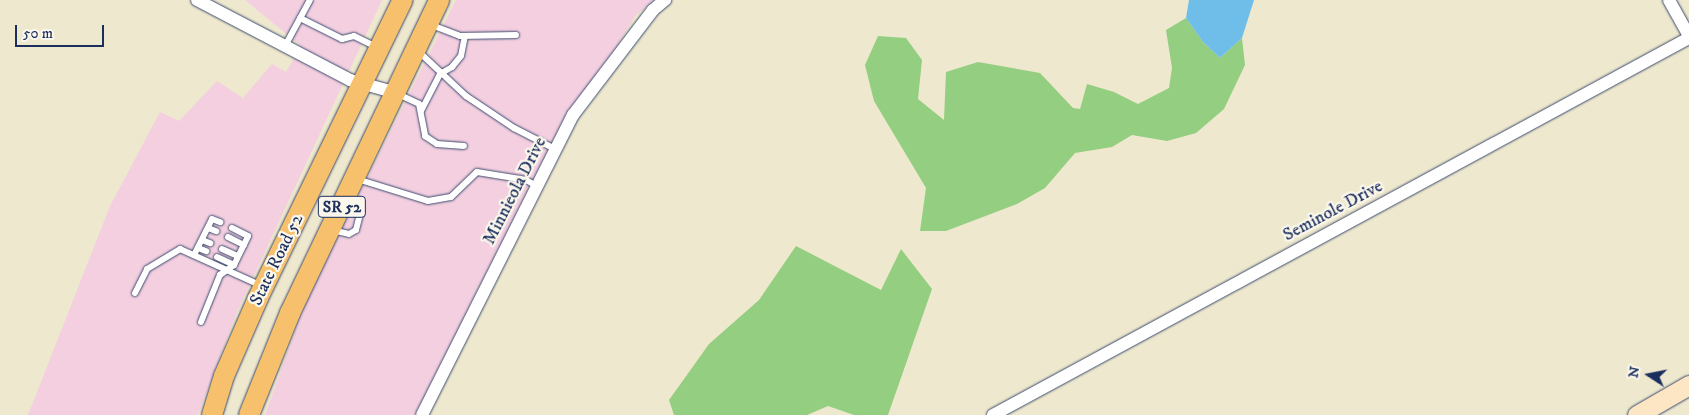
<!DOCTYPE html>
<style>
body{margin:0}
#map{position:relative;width:1689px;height:415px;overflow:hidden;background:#eee8ce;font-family:"IM FELL DW Pica",serif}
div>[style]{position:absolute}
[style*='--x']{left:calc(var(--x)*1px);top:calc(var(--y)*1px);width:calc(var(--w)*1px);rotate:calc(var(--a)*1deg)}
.built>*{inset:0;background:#f3cfe0}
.green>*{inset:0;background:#94ce81}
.water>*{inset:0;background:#6ebee9}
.roads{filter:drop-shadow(0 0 1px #3b4b6f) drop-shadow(0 0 1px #3b4b6f)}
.lane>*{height:6px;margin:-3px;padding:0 3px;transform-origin:3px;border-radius:3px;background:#fff}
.street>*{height:12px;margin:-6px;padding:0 6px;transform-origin:6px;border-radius:6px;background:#fff}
.secondary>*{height:19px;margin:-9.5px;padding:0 9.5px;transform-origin:9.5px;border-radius:9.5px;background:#fce6c4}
.primary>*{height:20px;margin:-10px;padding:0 10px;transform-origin:10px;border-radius:10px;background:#f7c06c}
span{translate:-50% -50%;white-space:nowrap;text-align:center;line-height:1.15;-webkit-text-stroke:4.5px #fbf7ec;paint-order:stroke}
.shield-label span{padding:1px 4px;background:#fbf7ec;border:1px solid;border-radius:4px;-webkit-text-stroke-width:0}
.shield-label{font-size:16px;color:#1b2f5e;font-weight:700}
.street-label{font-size:18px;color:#1b2f5e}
.north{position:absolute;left:1624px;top:350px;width:50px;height:50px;-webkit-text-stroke:4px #fbf7ec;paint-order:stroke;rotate:281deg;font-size:14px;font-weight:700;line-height:20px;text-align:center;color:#1b2f5e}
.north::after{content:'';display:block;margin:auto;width:18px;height:22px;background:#1b2f5e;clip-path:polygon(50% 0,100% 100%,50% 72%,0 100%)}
.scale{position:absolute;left:15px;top:25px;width:89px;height:22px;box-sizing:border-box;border:2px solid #1b2f5e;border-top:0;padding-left:6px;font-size:15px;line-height:18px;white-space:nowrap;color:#1b2f5e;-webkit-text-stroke:4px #fbf7ec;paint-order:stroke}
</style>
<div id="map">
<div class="built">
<i style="clip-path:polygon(245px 0,382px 0,237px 312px,198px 415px,28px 415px,110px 206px,160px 112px,179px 121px,217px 81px,243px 98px,272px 64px,286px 72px,301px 46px)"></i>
<i style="clip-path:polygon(456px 0,654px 0,635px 16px,525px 202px,423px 415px,265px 415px,306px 300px)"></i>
</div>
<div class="green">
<i style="clip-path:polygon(1186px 18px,1203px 42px,1220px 58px,1242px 38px,1245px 65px,1224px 109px,1196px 133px,1167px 141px,1132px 135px,1112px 147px,1075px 153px,1045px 188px,1017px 204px,946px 231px,920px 231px,926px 188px,874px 101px,865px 65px,878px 36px,906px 38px,922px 60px,918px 99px,944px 120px,946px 72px,978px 62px,1040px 73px,1073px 108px,1080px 109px,1087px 84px,1114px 92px,1138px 104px,1169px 88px,1172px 68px,1166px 30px)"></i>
<i style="clip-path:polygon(796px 246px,881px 290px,901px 249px,932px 289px,888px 415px,854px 415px,828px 406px,807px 415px,674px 415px,669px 400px,709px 344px,759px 300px)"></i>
</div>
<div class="water">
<i style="clip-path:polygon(1189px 0,1254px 0,1242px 38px,1220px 58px,1203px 42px,1186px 18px)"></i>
</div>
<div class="roads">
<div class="lane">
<i style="--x:300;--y:18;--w:47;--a:26.6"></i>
<i style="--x:342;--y:39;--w:12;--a:-14"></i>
<i style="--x:354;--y:36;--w:25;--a:26"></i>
<i style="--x:429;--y:24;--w:33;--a:21"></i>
<i style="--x:460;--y:36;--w:56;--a:-1"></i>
<i style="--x:285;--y:46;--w:52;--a:-61.5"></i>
<i style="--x:418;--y:51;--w:66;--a:43.2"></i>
<i style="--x:466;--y:96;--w:58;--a:33.7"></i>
<i style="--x:514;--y:128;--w:46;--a:27.1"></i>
<i style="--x:398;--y:94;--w:23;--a:25"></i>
<i style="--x:419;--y:104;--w:33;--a:79"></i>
<i style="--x:425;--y:136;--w:14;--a:34"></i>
<i style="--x:437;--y:144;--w:27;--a:4"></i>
<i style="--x:421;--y:111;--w:42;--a:-62.8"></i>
<i style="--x:440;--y:74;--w:14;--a:-30"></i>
<i style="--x:452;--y:67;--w:14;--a:-51"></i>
<i style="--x:461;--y:56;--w:20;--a:-79"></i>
<i style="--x:357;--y:179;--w:74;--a:17.2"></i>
<i style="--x:428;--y:201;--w:23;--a:-10"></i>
<i style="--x:451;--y:197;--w:36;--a:-44"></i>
<i style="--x:477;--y:172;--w:50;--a:9.3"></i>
<i style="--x:526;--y:180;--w:13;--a:29"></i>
<i style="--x:208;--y:228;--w:9;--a:21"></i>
<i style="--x:332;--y:230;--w:17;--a:13"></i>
<i style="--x:349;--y:234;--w:8;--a:-30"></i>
<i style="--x:356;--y:230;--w:16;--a:-76"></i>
<i style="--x:360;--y:214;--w:20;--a:-135"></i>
<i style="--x:228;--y:237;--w:18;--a:27"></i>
<i style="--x:202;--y:240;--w:9;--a:21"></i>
<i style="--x:198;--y:248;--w:9;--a:21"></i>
<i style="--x:222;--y:249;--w:17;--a:24"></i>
<i style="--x:194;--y:255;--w:40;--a:-63.4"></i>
<i style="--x:212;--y:219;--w:9;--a:21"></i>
<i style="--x:217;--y:257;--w:19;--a:25"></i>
<i style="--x:135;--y:293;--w:27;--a:-63"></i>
<i style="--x:147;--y:269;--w:39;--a:-31"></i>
<i style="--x:180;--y:249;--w:90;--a:24.3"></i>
<i style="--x:201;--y:322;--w:51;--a:-68"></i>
<i style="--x:220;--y:275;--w:17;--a:-36"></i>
<i style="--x:234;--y:265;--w:32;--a:-64"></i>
<i style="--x:248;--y:236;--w:18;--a:-153"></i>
</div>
<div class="street">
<i style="--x:197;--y:0;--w:173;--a:27.6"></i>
<i style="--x:350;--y:80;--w:49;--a:15.5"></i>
<i style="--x:1669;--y:0;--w:41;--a:60.9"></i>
<i style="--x:422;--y:415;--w:336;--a:-63.3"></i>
<i style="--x:573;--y:115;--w:132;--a:-52.7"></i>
<i style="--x:653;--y:10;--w:16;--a:-40"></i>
<i style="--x:993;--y:415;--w:792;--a:-28.44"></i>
</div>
<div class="secondary">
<i style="--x:1637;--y:415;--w:60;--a:-30"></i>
</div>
<div class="primary">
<i style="--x:212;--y:415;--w:41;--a:-72.9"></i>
<i style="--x:224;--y:376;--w:85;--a:-66.4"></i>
<i style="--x:258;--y:298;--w:331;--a:-64.1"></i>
<i style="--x:249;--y:415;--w:110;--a:-68.1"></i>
<i style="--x:290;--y:313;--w:347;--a:-64.5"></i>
</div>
</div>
<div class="shield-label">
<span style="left:342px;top:207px">SR 52</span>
</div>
<div class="street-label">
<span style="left:515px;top:191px;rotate:-63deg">Minnieola Drive</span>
<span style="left:1333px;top:211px;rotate:-28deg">Seminole Drive</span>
<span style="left:277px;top:260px;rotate:-64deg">State Road 52</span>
</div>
<div class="north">N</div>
<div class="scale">50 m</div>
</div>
